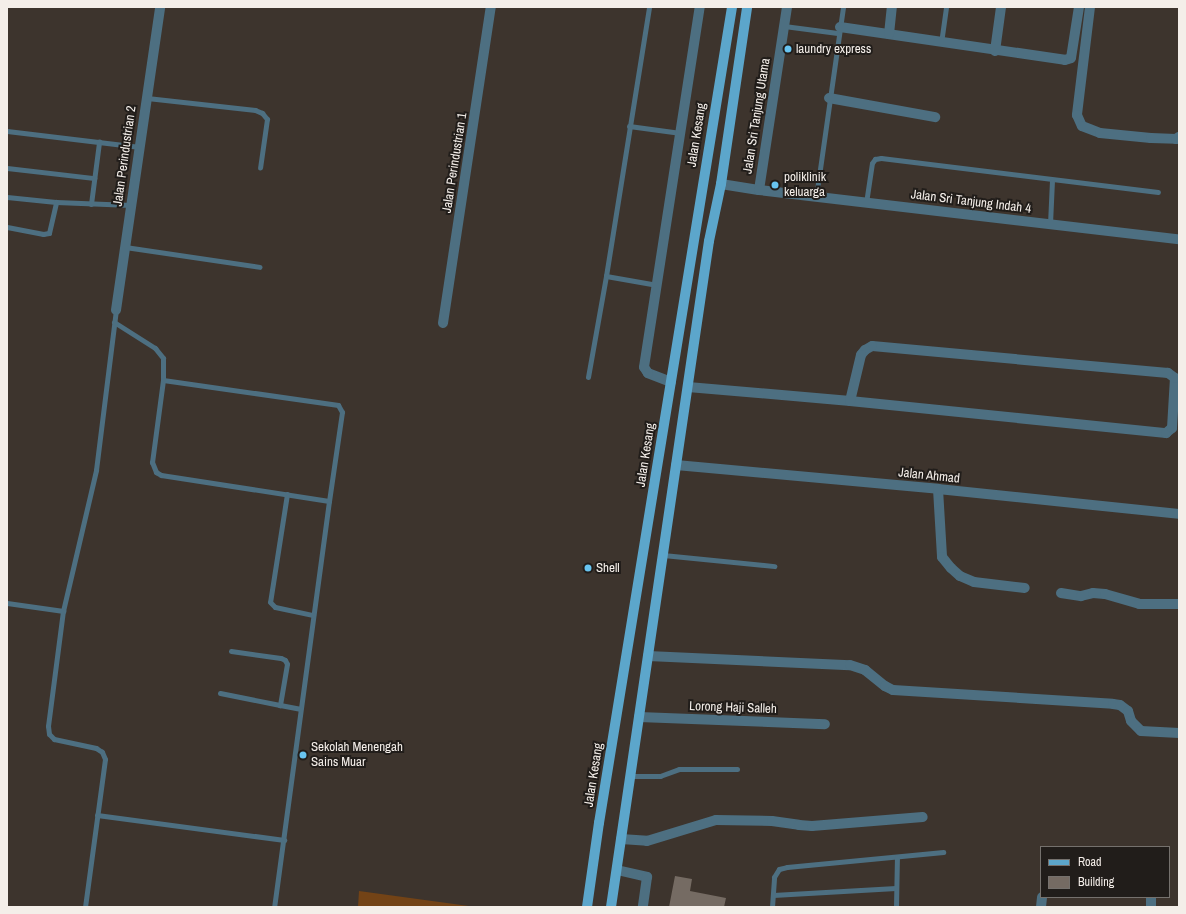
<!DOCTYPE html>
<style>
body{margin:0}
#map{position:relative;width:1186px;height:914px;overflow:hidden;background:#3d342d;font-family:"Archivo Narrow",sans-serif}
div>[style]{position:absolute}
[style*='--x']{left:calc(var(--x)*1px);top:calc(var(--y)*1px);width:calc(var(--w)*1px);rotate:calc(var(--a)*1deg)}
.green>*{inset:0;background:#734316}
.building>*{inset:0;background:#756b63}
.lane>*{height:5px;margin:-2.5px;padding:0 2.5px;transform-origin:2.5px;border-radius:2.5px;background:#4d6f81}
.street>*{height:10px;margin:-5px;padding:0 5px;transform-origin:5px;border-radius:5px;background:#4d6f81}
.primary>*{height:10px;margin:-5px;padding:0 5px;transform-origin:5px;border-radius:5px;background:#5ca6cb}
.dots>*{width:11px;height:11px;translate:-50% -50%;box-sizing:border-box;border:2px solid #211d1a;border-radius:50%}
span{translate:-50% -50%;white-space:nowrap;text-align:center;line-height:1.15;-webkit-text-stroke:4px #211d1a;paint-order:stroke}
.poi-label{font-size:13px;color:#f4eee9}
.left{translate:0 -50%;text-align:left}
.street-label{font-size:13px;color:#f4eee9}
.frame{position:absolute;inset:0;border:8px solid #f4eee9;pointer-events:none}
.legend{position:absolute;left:1040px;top:846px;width:130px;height:52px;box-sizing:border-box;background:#211d1a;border:1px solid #75716d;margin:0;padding:5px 7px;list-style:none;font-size:12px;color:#f4eee9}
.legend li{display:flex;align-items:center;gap:8px;height:20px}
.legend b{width:20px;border:1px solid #75716d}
</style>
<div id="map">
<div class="green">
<i style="clip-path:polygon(359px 891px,476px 907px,358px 907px)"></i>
</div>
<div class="building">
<i style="clip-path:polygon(675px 876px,692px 879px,690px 891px,726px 898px,724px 907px,669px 907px)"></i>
</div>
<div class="lane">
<i style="--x:784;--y:26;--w:54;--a:7.4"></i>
<i style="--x:941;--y:43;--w:36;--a:-82"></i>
<i style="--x:147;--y:98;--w:109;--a:6.3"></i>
<i style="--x:255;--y:110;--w:8;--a:23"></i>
<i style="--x:262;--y:113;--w:8;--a:50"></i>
<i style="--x:267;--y:119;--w:49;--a:98.1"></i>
<i style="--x:629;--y:126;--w:52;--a:7.7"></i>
<i style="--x:7;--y:131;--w:134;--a:6.9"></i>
<i style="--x:7;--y:168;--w:88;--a:6.6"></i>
<i style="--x:7;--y:197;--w:49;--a:5.8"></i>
<i style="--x:56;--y:202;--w:75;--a:2.3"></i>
<i style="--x:816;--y:197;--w:192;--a:-81.9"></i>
<i style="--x:866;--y:203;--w:40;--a:-81.5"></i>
<i style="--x:872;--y:163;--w:5;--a:-53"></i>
<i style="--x:875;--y:159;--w:6;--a:-9"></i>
<i style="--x:881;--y:158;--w:279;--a:7"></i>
<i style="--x:91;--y:204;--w:63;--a:-82.6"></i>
<i style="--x:1050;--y:224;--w:44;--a:-87.4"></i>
<i style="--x:7;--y:227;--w:37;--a:11"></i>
<i style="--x:43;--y:234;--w:6;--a:-9"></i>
<i style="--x:49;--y:233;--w:32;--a:-77"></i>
<i style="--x:125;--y:247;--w:136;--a:8.4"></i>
<i style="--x:606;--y:276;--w:52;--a:10"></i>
<i style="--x:114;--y:322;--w:49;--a:32.4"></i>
<i style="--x:155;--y:348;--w:13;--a:51"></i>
<i style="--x:163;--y:358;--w:22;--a:90"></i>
<i style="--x:163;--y:380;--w:83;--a:97.6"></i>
<i style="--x:152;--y:462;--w:11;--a:68"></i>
<i style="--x:156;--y:472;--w:6;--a:31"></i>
<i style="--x:161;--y:475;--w:170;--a:8.8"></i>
<i style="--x:329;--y:501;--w:410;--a:97.7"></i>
<i style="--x:588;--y:377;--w:103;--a:-79.9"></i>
<i style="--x:606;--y:276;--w:272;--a:-80.9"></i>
<i style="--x:163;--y:380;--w:177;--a:8.1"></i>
<i style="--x:338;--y:405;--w:8;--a:60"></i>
<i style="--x:342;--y:412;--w:90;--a:98.3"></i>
<i style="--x:287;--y:494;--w:109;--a:98.9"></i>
<i style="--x:270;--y:602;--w:7;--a:45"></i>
<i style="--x:275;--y:607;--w:39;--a:12"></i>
<i style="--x:663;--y:555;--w:112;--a:5.7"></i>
<i style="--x:7;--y:603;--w:57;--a:8.1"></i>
<i style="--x:231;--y:651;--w:50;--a:8"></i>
<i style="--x:281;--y:658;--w:4;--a:27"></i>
<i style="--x:285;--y:660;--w:4;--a:63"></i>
<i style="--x:287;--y:664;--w:42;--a:99.7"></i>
<i style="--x:280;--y:705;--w:20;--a:11"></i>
<i style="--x:220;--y:693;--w:61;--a:11.3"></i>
<i style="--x:631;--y:776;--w:29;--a:0"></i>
<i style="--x:660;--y:776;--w:20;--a:-20"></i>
<i style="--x:679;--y:769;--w:58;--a:0"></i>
<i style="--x:97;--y:815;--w:189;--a:7.6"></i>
<i style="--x:773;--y:895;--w:123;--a:-3.3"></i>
<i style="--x:85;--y:907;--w:149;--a:-82.3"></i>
<i style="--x:105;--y:759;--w:8;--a:-113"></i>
<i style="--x:102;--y:752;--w:7;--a:-146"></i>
<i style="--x:96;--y:748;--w:43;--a:-167.9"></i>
<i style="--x:54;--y:739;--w:7;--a:-135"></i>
<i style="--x:49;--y:734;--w:8;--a:-97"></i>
<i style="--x:48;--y:726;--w:116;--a:-82.6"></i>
<i style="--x:63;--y:611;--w:145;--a:-76.8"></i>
<i style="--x:96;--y:470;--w:161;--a:-82.9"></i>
<i style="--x:772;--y:907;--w:30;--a:-86"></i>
<i style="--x:774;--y:877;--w:9;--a:-58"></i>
<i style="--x:779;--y:869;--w:8;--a:-14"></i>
<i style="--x:787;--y:867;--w:157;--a:-5.5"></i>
<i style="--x:896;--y:907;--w:50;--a:-88.9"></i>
</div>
<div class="street">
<i style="--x:1090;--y:7;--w:109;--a:96.9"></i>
<i style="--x:1077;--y:115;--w:12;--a:66"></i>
<i style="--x:1082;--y:126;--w:19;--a:21"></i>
<i style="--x:1100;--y:133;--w:51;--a:5.6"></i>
<i style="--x:1151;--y:138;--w:25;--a:2"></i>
<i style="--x:1176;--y:139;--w:4;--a:-34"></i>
<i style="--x:840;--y:27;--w:227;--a:8.3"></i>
<i style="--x:1065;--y:60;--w:6;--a:-18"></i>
<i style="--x:1071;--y:58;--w:52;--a:-81.1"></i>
<i style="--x:889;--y:34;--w:27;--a:-84"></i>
<i style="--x:995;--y:51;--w:44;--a:-82.2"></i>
<i style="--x:829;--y:98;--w:108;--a:10.2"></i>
<i style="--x:721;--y:184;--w:38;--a:9"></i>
<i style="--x:759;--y:190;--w:185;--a:-81.3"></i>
<i style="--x:759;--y:190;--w:423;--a:6.7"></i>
<i style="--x:116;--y:310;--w:306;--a:-81.7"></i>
<i style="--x:443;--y:323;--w:320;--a:-81.4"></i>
<i style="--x:671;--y:382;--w:25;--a:-159"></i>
<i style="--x:648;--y:373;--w:7;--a:-124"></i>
<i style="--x:644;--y:367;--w:364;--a:-81.2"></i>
<i style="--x:688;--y:387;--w:163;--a:4.9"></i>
<i style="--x:850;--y:401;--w:318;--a:5.8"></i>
<i style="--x:1166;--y:433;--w:8;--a:-40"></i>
<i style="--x:1172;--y:428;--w:50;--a:-86.6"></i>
<i style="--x:1175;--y:378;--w:9;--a:-144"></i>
<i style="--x:1168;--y:373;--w:297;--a:-174.8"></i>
<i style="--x:872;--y:346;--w:8;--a:150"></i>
<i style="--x:865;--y:350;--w:6;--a:129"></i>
<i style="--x:861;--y:355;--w:47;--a:103.4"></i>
<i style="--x:676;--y:465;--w:263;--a:5.2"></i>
<i style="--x:938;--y:489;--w:242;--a:5.9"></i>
<i style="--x:938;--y:489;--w:68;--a:86.6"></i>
<i style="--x:942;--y:557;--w:14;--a:51"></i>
<i style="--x:951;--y:568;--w:12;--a:42"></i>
<i style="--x:960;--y:576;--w:15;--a:23"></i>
<i style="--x:974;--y:582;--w:51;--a:6.7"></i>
<i style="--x:1061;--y:593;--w:20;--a:9"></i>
<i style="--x:1081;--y:596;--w:12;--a:-14"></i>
<i style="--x:1093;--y:593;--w:12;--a:5"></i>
<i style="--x:1105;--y:594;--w:35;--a:16"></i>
<i style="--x:1139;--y:604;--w:40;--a:0"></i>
<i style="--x:648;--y:656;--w:202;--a:2.6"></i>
<i style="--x:850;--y:665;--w:16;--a:18"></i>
<i style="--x:865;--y:670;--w:26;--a:39"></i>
<i style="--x:885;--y:686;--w:9;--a:27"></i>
<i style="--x:893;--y:690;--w:220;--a:3.6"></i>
<i style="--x:1113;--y:704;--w:7;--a:8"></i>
<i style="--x:1120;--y:705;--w:10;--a:37"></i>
<i style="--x:1128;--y:711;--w:10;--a:73"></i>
<i style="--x:1131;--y:721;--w:14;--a:45"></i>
<i style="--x:1141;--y:731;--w:38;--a:3"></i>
<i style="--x:639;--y:717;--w:186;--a:2.2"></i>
<i style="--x:621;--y:839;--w:26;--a:4"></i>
<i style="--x:647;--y:841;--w:72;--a:-16.9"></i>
<i style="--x:716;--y:820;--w:56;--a:1"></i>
<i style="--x:772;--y:821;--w:27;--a:8"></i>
<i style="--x:799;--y:825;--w:13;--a:4"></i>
<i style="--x:812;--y:826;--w:111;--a:-4.6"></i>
<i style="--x:617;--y:870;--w:31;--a:13"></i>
<i style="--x:647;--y:877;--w:30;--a:98"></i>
<i style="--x:1041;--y:907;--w:10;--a:-84"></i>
<i style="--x:1151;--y:907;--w:10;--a:-90"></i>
</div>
<div class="primary">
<i style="--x:587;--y:907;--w:85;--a:-81.9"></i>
<i style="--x:599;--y:823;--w:827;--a:-80.74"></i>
<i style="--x:611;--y:907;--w:673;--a:-81.63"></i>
<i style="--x:709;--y:241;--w:58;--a:-78.1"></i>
<i style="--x:721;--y:184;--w:179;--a:-81.6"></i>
</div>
<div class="dots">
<i style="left:788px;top:49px;background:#68c4f0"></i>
<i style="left:775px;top:185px;background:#68c4f0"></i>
<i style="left:588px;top:568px;background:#68c4f0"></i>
<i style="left:303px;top:755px;background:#68c4f0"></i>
</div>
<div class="poi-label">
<span class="left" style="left:796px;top:49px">laundry express</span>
<span class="left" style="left:784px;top:185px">poliklinik<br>keluarga</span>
<span class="left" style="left:596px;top:568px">Shell</span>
<span class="left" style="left:311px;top:755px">Sekolah Menengah<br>Sains Muar</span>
</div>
<div class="street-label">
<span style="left:757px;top:116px;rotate:-81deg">Jalan Sri Tanjung Utama</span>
<span style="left:697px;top:135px;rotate:-81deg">Jalan Kesang</span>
<span style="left:125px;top:156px;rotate:-82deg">Jalan Perindustrian 2</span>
<span style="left:455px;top:163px;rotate:-81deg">Jalan Perindustrian 1</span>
<span style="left:971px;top:202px;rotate:7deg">Jalan Sri Tanjung Indah 4</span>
<span style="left:646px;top:455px;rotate:-81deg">Jalan Kesang</span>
<span style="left:929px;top:476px;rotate:6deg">Jalan Ahmad</span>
<span style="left:733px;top:708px;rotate:2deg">Lorong Haji Salleh</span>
<span style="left:594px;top:775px;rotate:-81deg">Jalan Kesang</span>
</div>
<div class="frame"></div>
<ul class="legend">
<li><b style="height:5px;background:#5ca6cb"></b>Road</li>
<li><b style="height:11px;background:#756b63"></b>Building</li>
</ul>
</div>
